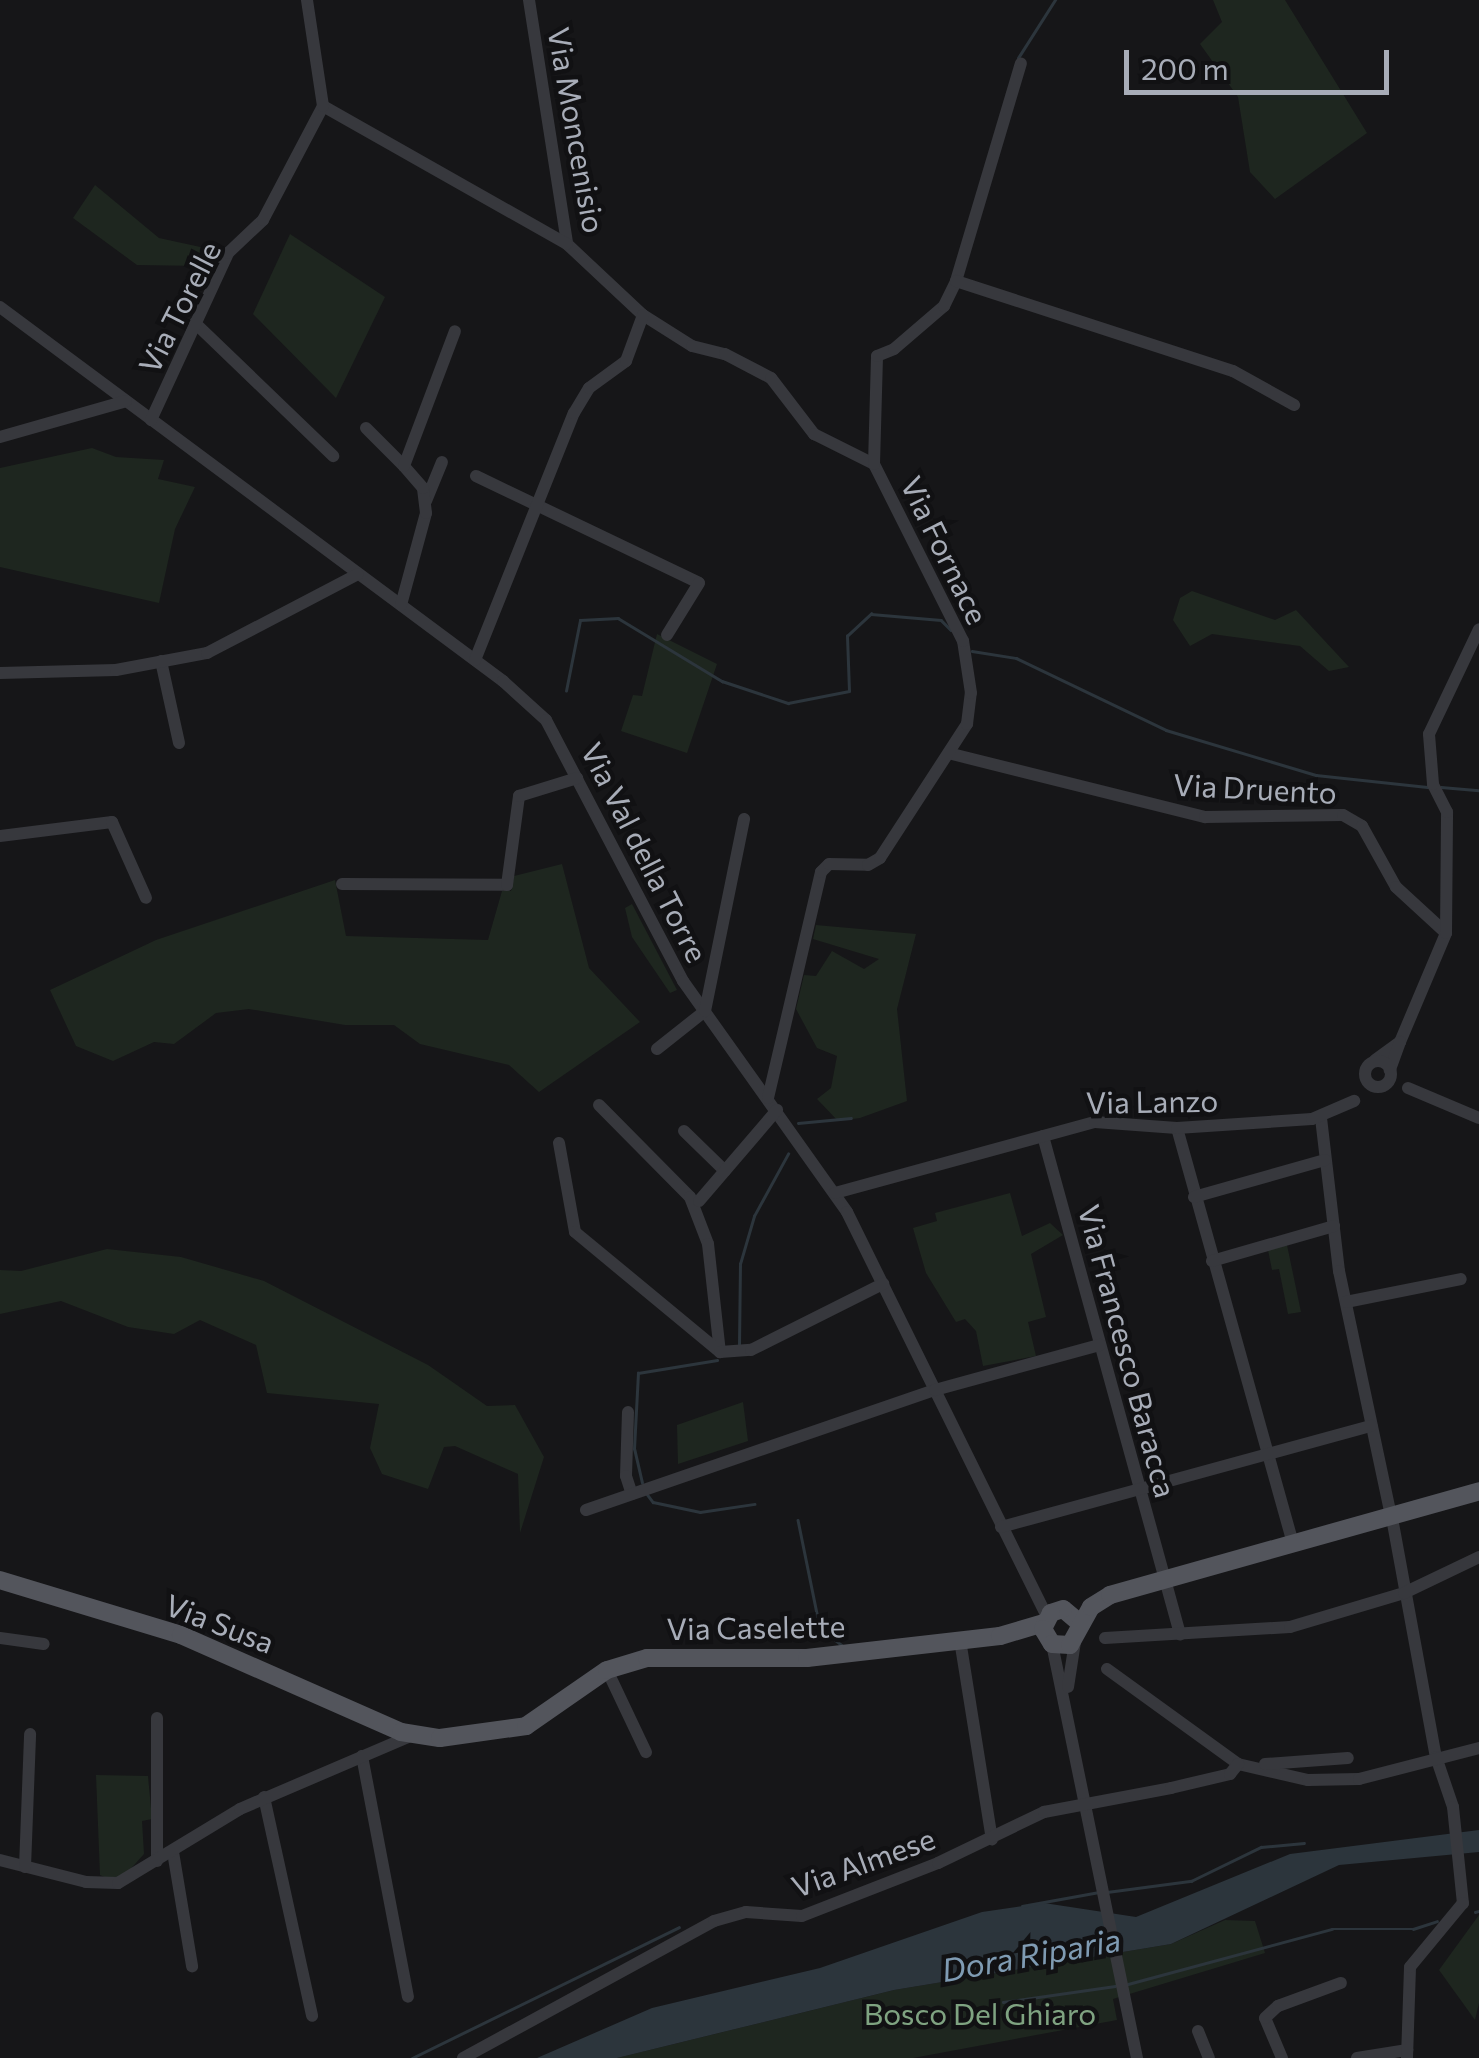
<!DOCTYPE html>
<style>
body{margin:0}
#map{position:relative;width:1479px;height:2058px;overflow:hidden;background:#161618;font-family:Commissioner,sans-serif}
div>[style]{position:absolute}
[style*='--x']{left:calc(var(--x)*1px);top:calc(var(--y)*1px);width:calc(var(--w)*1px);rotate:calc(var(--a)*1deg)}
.green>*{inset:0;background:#1e261f}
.water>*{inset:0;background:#2c353c}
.stream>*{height:2.5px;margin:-1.25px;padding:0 1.25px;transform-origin:1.25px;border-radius:1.25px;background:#2c353c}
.minor>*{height:12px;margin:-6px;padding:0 6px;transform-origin:6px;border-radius:6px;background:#37383d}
.minor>.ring{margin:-6px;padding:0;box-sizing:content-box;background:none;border:12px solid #37383d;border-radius:50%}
.major>*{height:18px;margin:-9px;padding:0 9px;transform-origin:9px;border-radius:9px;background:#53555c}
span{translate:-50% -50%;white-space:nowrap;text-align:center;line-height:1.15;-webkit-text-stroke:9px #111113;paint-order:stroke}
.street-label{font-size:30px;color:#a8adb8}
.park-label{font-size:30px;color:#7fa381}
.water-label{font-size:32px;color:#7f9bb3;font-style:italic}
.scale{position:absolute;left:1124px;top:50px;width:265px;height:45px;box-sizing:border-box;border:5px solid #a8adb8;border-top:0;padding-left:12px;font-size:30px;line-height:35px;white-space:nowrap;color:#a8adb8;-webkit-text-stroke:8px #111113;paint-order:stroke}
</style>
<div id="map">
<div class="green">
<i style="clip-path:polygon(1213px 0,1285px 0,1367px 133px,1275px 199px,1250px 172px,1238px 97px,1200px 44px,1222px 22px)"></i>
<i style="clip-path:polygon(95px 185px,159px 238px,228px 253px,202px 266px,137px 265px,73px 218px)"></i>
<i style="clip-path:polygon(290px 234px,385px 297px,336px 398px,253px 314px)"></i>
<i style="clip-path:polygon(92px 448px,116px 457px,164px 460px,158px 479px,195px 487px,175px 529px,159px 603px,0 567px,0 468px)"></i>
<i style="clip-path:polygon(1192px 591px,1275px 620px,1296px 610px,1349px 667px,1329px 671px,1300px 646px,1212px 634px,1190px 646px,1173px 620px,1180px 598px)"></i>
<i style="clip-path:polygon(657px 634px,717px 664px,687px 753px,621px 731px,633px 695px,642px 696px)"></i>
<i style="clip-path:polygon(562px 864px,589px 968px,640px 1022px,539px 1092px,509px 1065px,420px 1044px,394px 1025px,345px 1025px,249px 1009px,216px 1013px,174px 1044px,154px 1042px,113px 1061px,76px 1046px,50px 990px,156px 940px,335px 880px,346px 936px,488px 940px,502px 891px,511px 891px,514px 876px)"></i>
<i style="clip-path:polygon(632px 904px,677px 990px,670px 993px,632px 937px,625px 908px)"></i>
<i style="clip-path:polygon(816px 925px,916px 934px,897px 1009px,907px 1101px,860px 1118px,838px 1121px,817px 1099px,831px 1088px,837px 1056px,817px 1048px,796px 1009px,804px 975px,816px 976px,832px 951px,864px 969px,879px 959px,813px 939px)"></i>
<i style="clip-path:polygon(1010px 1193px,1022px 1236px,1050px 1223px,1063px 1235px,1031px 1254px,1046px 1317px,1028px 1322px,1036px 1356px,983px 1366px,976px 1331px,965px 1319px,956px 1322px,926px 1273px,913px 1228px,937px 1221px,935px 1213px)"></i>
<i style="clip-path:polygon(1287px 1245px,1301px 1312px,1288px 1314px,1279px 1269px,1272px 1270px,1268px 1250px)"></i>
<i style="clip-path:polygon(107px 1249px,181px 1257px,264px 1281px,428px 1365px,487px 1406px,515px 1405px,544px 1457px,520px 1533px,518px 1474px,455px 1446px,444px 1447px,428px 1489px,382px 1474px,370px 1448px,379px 1404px,267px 1393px,256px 1345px,200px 1320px,174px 1334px,128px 1327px,61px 1301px,0 1314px,0 1270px,21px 1271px)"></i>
<i style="clip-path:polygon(743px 1402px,748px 1441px,678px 1464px,677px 1425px)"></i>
<i style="clip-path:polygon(96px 1775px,148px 1776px,152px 1819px,142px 1821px,144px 1854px,118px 1883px,100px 1875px)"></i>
<i style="clip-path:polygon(1479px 1915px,1479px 2003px,1475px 2020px,1439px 1970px)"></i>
<i style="clip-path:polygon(1225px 1920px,1255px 1921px,1265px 1953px,1113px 1999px,1117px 2020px,913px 2058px,617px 2058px,894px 1990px,1171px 1944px)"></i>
</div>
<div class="water">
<i style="clip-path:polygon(1479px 1830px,1479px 1852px,1339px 1865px,1171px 1944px,894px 1990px,617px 2058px,537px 2058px,652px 2008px,820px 1968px,982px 1912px,1044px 1903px,1136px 1917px,1290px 1854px)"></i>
</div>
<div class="stream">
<i style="--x:1018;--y:58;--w:69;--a:-57.5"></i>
<i style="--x:972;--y:651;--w:45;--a:9"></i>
<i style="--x:1016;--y:658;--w:166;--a:25.6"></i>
<i style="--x:1166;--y:730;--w:157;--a:16.7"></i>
<i style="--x:1316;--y:775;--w:114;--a:6.1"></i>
<i style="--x:566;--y:691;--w:72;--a:-78.8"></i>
<i style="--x:580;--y:620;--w:38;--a:-3"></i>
<i style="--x:618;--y:618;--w:122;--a:31.2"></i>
<i style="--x:722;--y:681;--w:70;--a:18.4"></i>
<i style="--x:788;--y:703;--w:62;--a:-11.1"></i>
<i style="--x:849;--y:691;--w:55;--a:-92.1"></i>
<i style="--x:847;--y:636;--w:33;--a:-43"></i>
<i style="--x:871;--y:614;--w:70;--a:4.9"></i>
<i style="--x:941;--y:620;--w:14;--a:45"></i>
<i style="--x:1441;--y:787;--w:38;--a:5"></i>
<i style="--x:798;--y:1123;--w:53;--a:-5.4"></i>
<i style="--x:739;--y:1345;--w:81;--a:-89.3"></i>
<i style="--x:740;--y:1264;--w:50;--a:-73.7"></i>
<i style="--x:754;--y:1216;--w:71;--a:-61.3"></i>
<i style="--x:642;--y:1483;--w:35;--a:-103"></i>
<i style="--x:634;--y:1449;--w:76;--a:-87"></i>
<i style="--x:638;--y:1373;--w:80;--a:-9.3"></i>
<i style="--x:647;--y:1494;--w:10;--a:53"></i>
<i style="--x:653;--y:1502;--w:48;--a:12"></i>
<i style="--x:700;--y:1512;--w:55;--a:-8.4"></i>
<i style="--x:798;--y:1520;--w:110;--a:78.5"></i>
<i style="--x:820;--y:1628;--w:29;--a:38"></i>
<i style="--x:1107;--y:1892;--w:85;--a:-7.5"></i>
<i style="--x:1191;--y:1881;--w:78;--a:-25.9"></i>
<i style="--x:1261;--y:1847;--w:43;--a:-5.3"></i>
<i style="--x:1022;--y:1906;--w:78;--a:-10.3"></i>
<i style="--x:1475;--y:1912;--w:4;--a:-14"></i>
<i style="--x:1128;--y:1984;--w:211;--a:-15.1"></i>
<i style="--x:1332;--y:1929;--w:81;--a:0"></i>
<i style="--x:1413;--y:1929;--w:25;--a:-18"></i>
<i style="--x:1003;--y:2002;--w:113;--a:-8.1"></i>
<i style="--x:412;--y:2058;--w:297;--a:-26.1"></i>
</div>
<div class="minor">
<i style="--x:529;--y:0;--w:247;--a:81.1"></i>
<i style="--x:567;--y:244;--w:104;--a:43.1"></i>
<i style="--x:643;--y:315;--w:58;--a:32.3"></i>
<i style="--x:692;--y:346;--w:34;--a:14"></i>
<i style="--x:725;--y:354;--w:52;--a:27.6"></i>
<i style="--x:771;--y:378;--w:71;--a:52.5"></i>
<i style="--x:814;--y:434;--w:67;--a:26.6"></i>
<i style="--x:323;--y:106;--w:280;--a:29.5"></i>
<i style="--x:956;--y:281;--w:227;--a:-73.4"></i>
<i style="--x:0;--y:307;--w:627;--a:36.63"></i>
<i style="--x:503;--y:681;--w:58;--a:42.2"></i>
<i style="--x:546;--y:720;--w:295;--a:62.3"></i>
<i style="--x:683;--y:981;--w:283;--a:54.6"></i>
<i style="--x:847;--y:1212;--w:452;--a:63.7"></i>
<i style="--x:195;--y:323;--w:192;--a:43.9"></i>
<i style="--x:151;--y:420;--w:184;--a:-65.2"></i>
<i style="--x:228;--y:253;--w:48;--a:-43.3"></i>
<i style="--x:263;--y:220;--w:129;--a:-62.2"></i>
<i style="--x:323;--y:106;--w:107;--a:-98.6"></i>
<i style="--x:366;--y:428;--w:54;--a:45"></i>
<i style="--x:0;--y:437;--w:131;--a:-15.9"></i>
<i style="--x:476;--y:476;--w:247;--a:25.6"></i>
<i style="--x:699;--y:583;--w:61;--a:121.6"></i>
<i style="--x:426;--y:501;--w:42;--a:-67.7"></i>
<i style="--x:401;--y:605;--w:95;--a:-74.8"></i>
<i style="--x:426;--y:513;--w:25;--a:-97"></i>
<i style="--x:423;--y:488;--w:29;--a:-131"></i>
<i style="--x:404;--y:466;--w:144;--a:-69.3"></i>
<i style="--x:475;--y:660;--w:266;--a:-68.2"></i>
<i style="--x:574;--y:413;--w:29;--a:-59"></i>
<i style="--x:589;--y:388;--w:46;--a:-36.1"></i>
<i style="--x:626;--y:361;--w:49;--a:-69.7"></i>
<i style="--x:161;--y:661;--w:84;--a:77.6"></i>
<i style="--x:0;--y:673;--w:116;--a:-1.5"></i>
<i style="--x:116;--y:670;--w:93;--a:-10.6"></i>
<i style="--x:207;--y:653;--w:170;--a:-27.6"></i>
<i style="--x:952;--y:754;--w:261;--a:14"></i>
<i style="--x:1205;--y:817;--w:138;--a:-0.8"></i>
<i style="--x:1343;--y:815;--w:22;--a:30"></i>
<i style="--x:1362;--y:826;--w:70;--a:60.9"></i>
<i style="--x:1396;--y:887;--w:68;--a:42.6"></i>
<i style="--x:0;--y:836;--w:113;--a:-7.1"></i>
<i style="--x:112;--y:822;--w:83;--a:65.9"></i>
<i style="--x:342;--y:884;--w:165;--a:0.3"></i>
<i style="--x:507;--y:885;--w:90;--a:-82.3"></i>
<i style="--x:519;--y:796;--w:61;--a:-17.2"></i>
<i style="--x:1400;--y:1042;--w:118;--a:-67.1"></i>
<i style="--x:1446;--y:933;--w:121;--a:-89.5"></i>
<i style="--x:1447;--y:812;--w:31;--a:-117"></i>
<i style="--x:1433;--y:784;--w:50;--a:-94.6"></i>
<i style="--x:1429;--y:734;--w:116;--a:-64.5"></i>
<i style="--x:657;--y:1049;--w:61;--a:-38.4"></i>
<i style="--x:705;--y:1011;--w:196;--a:-78.5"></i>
<i style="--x:1375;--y:1060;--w:31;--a:-36"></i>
<i style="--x:1400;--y:1042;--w:30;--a:110"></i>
<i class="ring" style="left:1365px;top:1061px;width:14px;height:14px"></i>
<i style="--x:1408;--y:1088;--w:77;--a:22.9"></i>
<i style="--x:768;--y:1098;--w:232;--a:-76.8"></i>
<i style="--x:821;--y:872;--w:11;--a:-45"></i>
<i style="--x:829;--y:864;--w:39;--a:1"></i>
<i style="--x:868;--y:865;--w:14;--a:-30"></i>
<i style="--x:880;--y:858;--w:160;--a:-57"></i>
<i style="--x:967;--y:724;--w:31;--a:-83"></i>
<i style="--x:971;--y:693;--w:53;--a:-98.7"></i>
<i style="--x:963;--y:641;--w:198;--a:-116.7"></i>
<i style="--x:874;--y:464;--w:108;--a:-88.4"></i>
<i style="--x:877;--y:356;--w:18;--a:-22"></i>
<i style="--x:894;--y:349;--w:66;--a:-40.7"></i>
<i style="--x:944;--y:306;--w:28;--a:-64"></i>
<i style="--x:956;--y:281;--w:291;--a:18"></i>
<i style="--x:1233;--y:371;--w:70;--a:29.1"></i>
<i style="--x:599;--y:1105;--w:129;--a:45.3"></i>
<i style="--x:690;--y:1197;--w:50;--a:69"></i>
<i style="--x:708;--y:1244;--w:109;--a:83.7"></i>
<i style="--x:1321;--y:1118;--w:154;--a:83.3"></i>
<i style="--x:1339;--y:1271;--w:245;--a:78"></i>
<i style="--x:1177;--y:1128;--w:429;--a:74.4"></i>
<i style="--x:684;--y:1131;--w:57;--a:44.3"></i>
<i style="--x:1043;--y:1136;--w:517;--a:74.62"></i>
<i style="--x:559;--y:1143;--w:90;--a:79.8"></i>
<i style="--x:575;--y:1232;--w:188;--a:39.6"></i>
<i style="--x:720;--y:1352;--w:31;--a:-4"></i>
<i style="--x:751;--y:1350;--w:148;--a:-26.6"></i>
<i style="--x:835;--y:1193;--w:270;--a:-15.3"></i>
<i style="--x:1095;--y:1122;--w:82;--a:4.2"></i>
<i style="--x:1177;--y:1128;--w:135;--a:-3.8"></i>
<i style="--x:1312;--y:1119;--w:46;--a:-23.2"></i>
<i style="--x:1194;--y:1197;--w:136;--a:-15.8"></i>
<i style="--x:699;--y:1201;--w:120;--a:-49.4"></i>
<i style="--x:1212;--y:1261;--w:127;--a:-16"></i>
<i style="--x:1346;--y:1302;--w:117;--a:-11.3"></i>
<i style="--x:628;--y:1412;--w:64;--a:91.8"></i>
<i style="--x:626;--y:1476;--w:19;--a:72"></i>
<i style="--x:586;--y:1510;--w:369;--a:-19"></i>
<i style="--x:935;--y:1390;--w:171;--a:-15.3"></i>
<i style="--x:1392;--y:1518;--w:243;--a:79.6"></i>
<i style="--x:1436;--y:1757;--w:53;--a:71.2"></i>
<i style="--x:1453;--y:1807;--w:97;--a:84.1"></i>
<i style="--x:1001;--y:1527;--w:384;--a:-15.3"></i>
<i style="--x:0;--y:1638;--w:44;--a:7.8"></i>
<i style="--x:1105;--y:1638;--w:185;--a:-3.4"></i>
<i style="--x:1290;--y:1627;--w:119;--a:-16.6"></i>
<i style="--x:1404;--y:1593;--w:83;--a:-25.6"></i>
<i style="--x:960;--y:1640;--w:202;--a:80.9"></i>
<i style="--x:1052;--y:1644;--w:423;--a:78.4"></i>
<i style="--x:1107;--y:1669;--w:162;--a:35.9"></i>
<i style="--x:1238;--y:1764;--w:72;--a:12.9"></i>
<i style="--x:1308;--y:1780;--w:51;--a:-1.1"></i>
<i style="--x:1359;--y:1779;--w:124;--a:-14.5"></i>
<i style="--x:607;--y:1670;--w:91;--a:64.6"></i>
<i style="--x:1068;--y:1687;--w:46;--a:-81.2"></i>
<i style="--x:157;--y:1718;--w:143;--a:90"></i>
<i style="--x:362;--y:1756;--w:245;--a:79.2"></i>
<i style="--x:1265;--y:1764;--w:83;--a:-4.1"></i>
<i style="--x:264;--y:1797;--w:224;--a:77.6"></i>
<i style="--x:173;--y:1852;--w:116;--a:80.5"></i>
<i style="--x:0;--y:1860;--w:89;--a:14.3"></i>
<i style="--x:86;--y:1882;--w:32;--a:2"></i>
<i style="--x:118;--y:1883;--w:143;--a:-31.2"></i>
<i style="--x:240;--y:1809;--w:188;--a:-23.2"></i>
<i style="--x:25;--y:1867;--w:133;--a:-87.8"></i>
<i style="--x:1198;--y:2031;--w:29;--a:68"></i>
<i style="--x:463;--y:2058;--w:286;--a:-28.6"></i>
<i style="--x:714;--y:1921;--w:33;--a:-16"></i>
<i style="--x:746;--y:1912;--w:56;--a:4.1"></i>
<i style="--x:802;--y:1916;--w:146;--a:-21.3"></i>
<i style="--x:938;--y:1863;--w:118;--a:-25.7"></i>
<i style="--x:1044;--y:1812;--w:129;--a:-10.7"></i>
<i style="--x:1171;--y:1788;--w:61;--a:-13.3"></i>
<i style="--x:1230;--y:1774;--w:13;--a:-51"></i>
<i style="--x:1282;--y:2058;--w:43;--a:-113"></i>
<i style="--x:1265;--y:2018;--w:18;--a:-43"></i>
<i style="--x:1278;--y:2006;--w:67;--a:-20.1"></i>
<i style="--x:1357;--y:2058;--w:51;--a:-9.1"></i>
<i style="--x:1407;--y:2058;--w:91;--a:-88.1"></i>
<i style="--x:1410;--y:1967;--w:83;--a:-50.4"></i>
</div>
<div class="major">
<i style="--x:0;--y:1580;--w:189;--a:16.9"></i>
<i style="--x:181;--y:1635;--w:240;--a:23.8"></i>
<i style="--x:401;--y:1732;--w:39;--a:9"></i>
<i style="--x:440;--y:1738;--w:87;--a:-7.9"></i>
<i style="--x:526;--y:1726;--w:98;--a:-34.7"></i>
<i style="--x:607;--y:1670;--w:42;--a:-16.7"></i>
<i style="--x:647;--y:1658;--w:160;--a:0"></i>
<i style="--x:807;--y:1658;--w:194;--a:-6.5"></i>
<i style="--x:1000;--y:1636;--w:46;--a:-16.5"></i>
<i style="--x:1081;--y:1624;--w:23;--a:-140"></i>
<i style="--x:1063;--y:1609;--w:13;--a:162"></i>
<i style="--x:1051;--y:1613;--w:18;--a:117"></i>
<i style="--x:1043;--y:1629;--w:17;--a:59"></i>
<i style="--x:1052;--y:1644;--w:18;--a:3"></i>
<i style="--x:1070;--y:1645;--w:43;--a:-61.1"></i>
<i style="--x:1091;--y:1607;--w:22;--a:-32"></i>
<i style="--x:1110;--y:1595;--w:383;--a:-15.7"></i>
</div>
<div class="street-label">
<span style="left:577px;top:130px;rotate:80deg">Via Moncenisio</span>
<span style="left:179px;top:307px;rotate:-63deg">Via Torelle</span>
<span style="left:945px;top:550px;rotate:64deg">Via Fornace</span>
<span style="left:1255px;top:788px;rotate:3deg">Via Druento</span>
<span style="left:645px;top:852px;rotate:63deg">Via Val della Torre</span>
<span style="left:1152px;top:1101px;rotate:-1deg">Via Lanzo</span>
<span style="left:1128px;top:1351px;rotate:75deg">Via Francesco Baracca</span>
<span style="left:220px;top:1623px;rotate:21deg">Via Susa</span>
<span style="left:756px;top:1627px;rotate:-1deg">Via Caselette</span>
<span style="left:863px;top:1862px;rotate:-20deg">Via Almese</span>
</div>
<div class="park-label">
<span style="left:980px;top:2013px">Bosco Del Ghiaro</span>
</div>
<div class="water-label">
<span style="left:1031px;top:1954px;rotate:-10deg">Dora Riparia</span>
</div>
<div class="scale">200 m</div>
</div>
